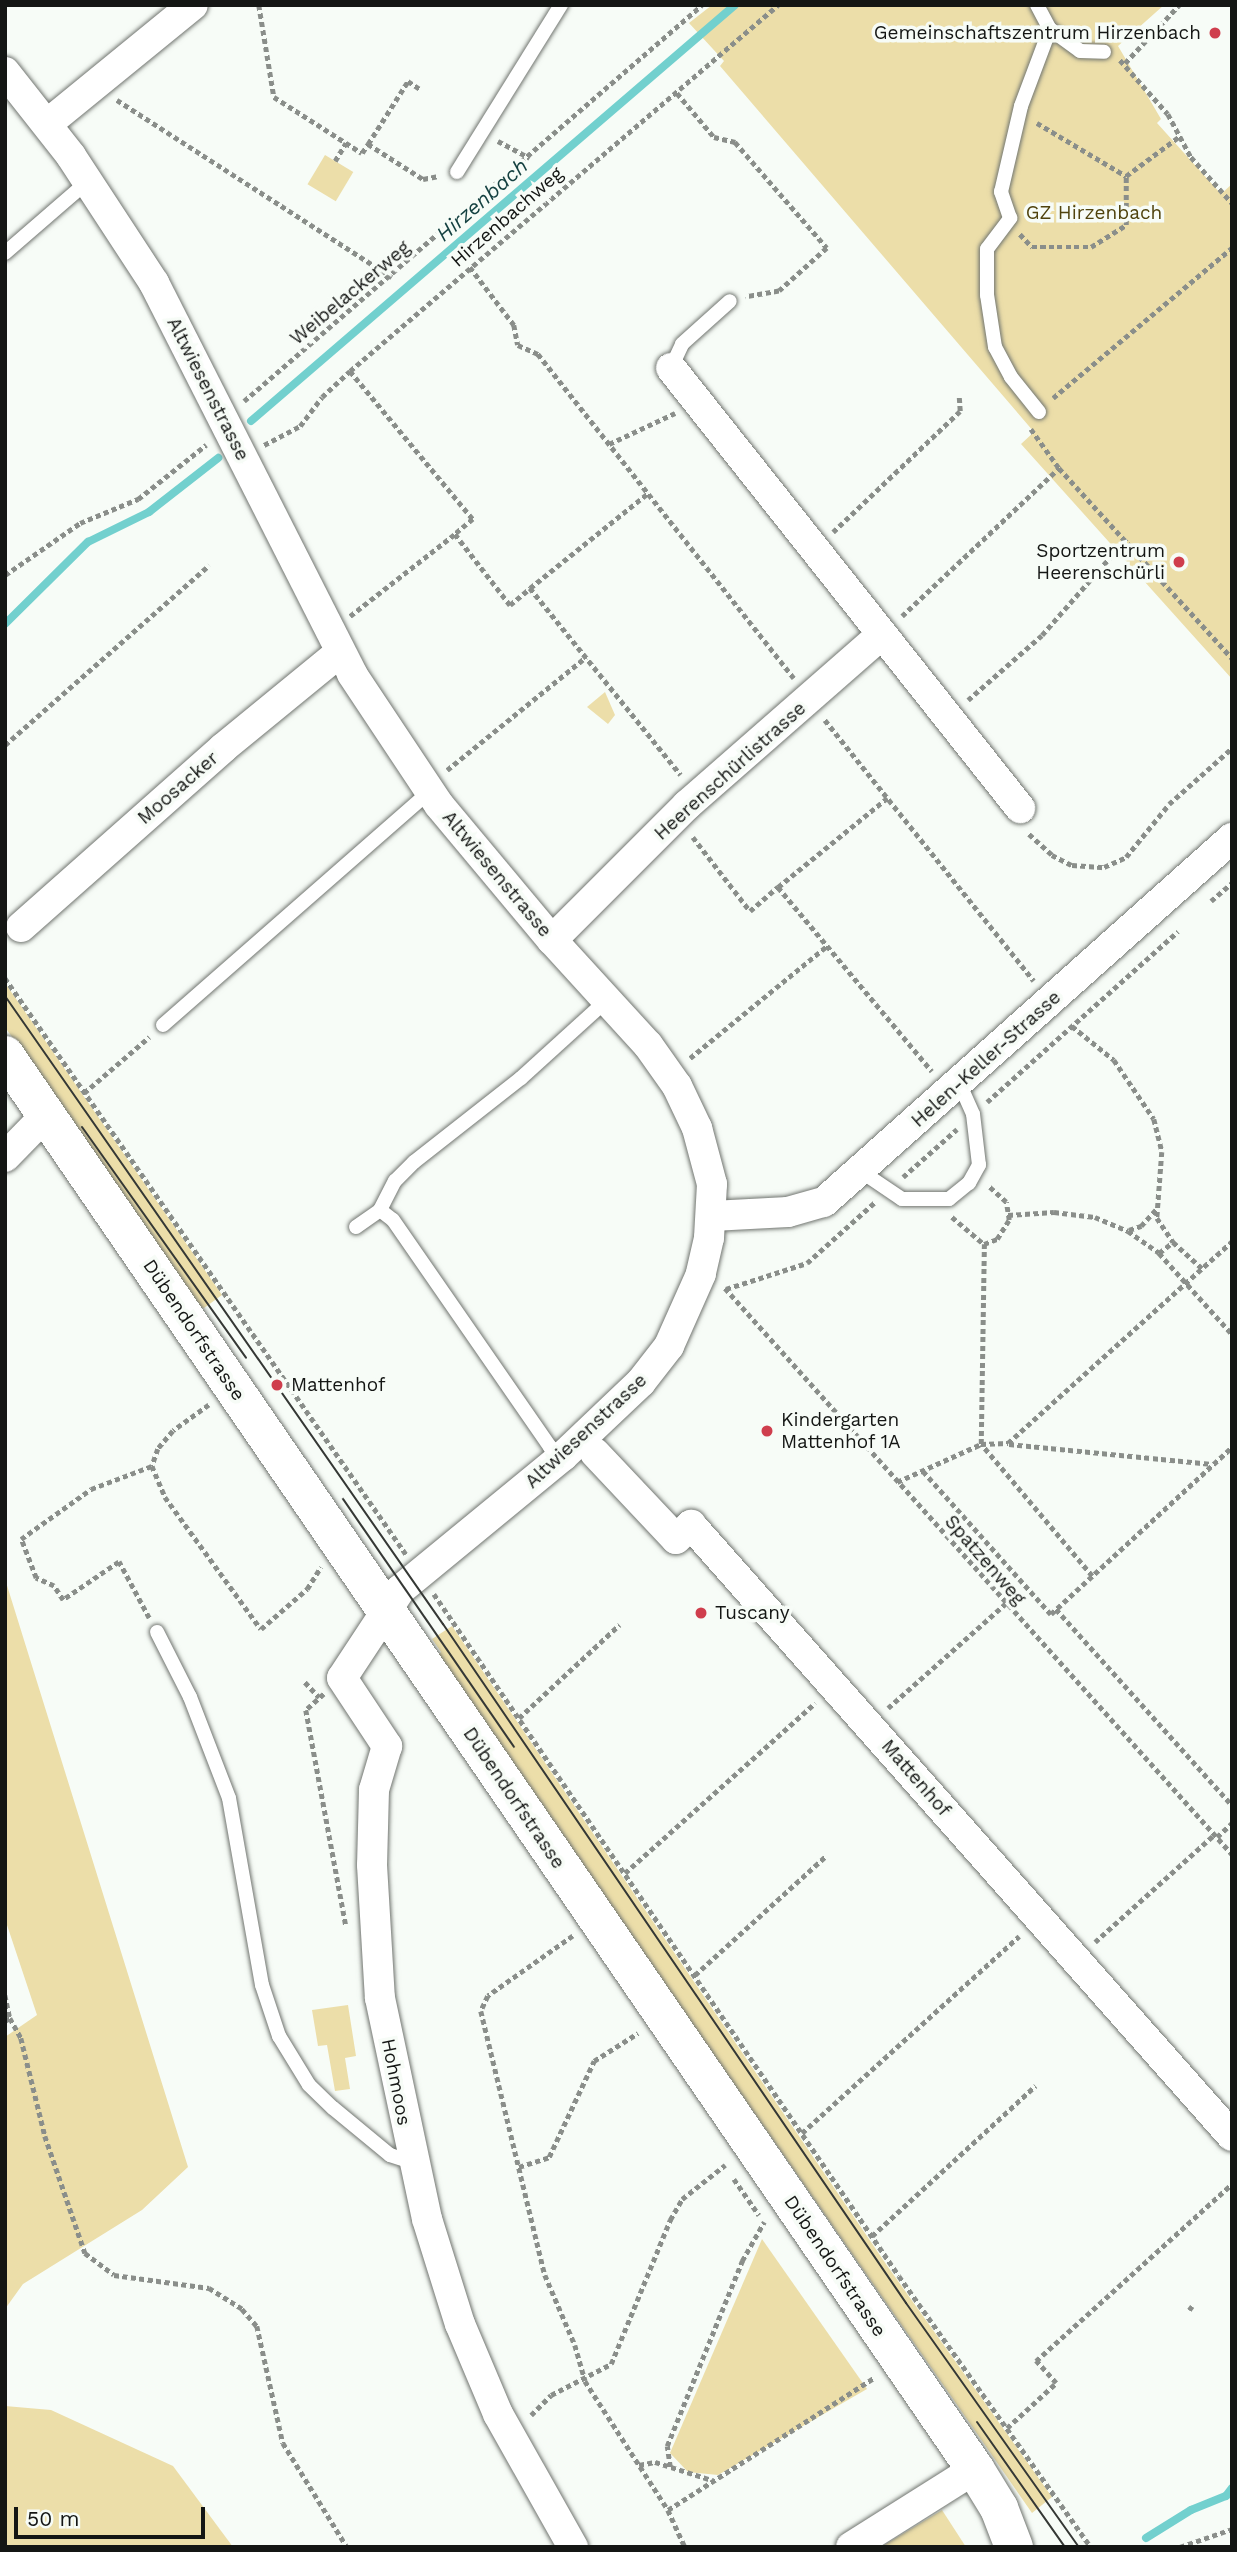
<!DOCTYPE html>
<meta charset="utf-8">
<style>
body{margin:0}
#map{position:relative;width:1237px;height:2552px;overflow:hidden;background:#f7fcf7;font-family:"Work Sans",sans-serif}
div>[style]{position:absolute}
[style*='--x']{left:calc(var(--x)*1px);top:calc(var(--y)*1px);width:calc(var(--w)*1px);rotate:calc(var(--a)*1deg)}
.green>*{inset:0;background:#ecdea9;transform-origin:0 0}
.stream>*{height:8px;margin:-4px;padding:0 4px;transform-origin:4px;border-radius:4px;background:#72d0ce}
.path>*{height:4.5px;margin-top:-2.25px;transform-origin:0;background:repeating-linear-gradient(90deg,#8a8e8a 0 5px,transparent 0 8.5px)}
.roads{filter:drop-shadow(0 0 2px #717570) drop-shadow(0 0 2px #717570)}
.lane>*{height:14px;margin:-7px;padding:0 7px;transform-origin:7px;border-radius:7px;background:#fff}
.street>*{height:30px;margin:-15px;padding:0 15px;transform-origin:15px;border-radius:15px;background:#fff}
.secondary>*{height:38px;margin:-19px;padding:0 19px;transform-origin:19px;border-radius:19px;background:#fff}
.tram>*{height:2px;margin:-1px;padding:0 1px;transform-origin:1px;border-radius:1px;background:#353835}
.dots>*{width:19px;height:19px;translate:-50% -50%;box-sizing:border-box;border:4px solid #f7fcf7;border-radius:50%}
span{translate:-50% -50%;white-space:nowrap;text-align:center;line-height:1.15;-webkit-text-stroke:7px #f7fcf7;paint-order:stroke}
.poi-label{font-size:19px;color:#141614}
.right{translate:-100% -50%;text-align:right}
.left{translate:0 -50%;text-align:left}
.park-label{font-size:19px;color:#50430d}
.street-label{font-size:19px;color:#141614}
.water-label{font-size:21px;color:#154141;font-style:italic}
.frame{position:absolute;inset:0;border:7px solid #141614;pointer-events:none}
.scale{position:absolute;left:14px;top:2507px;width:191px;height:32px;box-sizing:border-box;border:4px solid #141614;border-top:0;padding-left:9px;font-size:21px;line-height:24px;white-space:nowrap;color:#141614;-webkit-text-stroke:5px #f7fcf7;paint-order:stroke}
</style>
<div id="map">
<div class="green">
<i style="clip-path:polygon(712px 5px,1164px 5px,1118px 46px,1161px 119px,1157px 123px,1221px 194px,1232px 184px,1232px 679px,1021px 444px,1034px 432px,720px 66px,724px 61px,689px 23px)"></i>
<i style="left:325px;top:155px;width:33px;height:34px;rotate:31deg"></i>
<i style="clip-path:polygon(605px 692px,615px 715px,608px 724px,587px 707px)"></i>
<i style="clip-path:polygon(5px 983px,222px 1295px,204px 1308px,198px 1306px,5px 1027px)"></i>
<i style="clip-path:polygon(5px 1579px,188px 2167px,142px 2210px,23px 2284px,5px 2309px,5px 2037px,37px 2015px,5px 1919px)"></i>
<i style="clip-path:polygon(452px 1626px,888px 2267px,1052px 2497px,1032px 2513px,437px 1656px,441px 1652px,432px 1639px)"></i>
<i style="clip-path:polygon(348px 2005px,356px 2056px,345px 2058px,350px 2089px,335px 2091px,327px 2045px,318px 2046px,312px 2010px)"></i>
<i style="clip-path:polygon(762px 2239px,867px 2389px,718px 2475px,688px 2472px,670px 2453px)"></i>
<i style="clip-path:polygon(5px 2406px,51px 2410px,173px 2466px,233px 2547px,5px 2547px)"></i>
<i style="clip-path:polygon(942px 2510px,966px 2547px,881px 2547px)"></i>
</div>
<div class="stream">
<i style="--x:251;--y:421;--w:638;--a:-40.68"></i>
<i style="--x:5;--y:624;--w:117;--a:-44.7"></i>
<i style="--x:88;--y:542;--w:68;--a:-26.2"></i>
<i style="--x:149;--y:512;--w:88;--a:-38"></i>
<i style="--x:1146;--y:2538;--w:53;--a:-31.9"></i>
<i style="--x:1191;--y:2510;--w:38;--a:-22"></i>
<i style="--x:1226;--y:2496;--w:10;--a:-53"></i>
</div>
<div class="path">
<i style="--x:259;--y:5;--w:93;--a:80.7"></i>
<i style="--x:274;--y:97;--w:104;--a:32.5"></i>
<i style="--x:362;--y:153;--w:11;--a:-56"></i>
<i style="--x:368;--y:144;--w:65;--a:32.5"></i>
<i style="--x:423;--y:179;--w:16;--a:-11"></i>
<i style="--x:1120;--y:60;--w:72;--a:48.4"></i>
<i style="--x:1168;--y:114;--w:49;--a:61.9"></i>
<i style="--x:1191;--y:157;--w:62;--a:48.3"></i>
<i style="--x:1125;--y:63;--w:79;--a:-47"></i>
<i style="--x:677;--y:93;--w:57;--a:49.9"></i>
<i style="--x:714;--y:137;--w:22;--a:13"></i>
<i style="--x:735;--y:142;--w:140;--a:49"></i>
<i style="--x:827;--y:248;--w:64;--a:138.1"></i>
<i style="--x:779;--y:291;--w:34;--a:170"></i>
<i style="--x:117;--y:100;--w:327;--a:32.8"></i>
<i style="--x:1037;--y:123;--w:104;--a:30.8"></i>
<i style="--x:1126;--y:176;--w:67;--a:-36.5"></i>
<i style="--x:498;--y:141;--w:36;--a:28"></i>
<i style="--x:368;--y:144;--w:75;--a:-57.6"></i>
<i style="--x:408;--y:81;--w:14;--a:34"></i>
<i style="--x:335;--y:161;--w:21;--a:-59"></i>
<i style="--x:1020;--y:234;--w:18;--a:47"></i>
<i style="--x:1032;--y:247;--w:59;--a:0"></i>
<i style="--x:1091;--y:247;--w:41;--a:-32.2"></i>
<i style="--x:1126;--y:225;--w:49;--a:-90"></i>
<i style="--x:470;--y:267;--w:73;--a:52.8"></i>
<i style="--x:514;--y:325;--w:20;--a:79"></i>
<i style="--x:518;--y:345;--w:22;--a:24"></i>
<i style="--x:538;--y:354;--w:413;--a:51.7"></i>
<i style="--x:350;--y:371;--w:192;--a:50.3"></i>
<i style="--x:473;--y:519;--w:23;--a:140"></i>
<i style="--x:455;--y:534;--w:90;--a:52.2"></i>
<i style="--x:510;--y:605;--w:26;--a:-40"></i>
<i style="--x:530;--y:588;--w:240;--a:51.1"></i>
<i style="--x:1053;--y:398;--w:234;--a:-40"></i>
<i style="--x:244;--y:401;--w:605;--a:-40.85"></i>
<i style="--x:1031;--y:429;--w:48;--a:54.3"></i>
<i style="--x:1059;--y:468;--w:257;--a:47.7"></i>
<i style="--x:609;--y:444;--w:73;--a:-25.2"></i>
<i style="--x:264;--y:445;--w:41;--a:-27.8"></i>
<i style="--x:300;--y:426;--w:36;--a:-53"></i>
<i style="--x:322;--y:397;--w:38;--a:-43"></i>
<i style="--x:350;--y:371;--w:563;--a:-40.54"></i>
<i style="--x:833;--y:532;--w:175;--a:-43.6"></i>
<i style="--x:960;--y:411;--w:14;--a:-94"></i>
<i style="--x:5;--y:575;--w:91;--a:-34.7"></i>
<i style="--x:80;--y:523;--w:63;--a:-22.5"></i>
<i style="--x:138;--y:499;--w:87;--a:-38.5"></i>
<i style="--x:530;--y:588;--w:151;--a:-38.8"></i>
<i style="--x:350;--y:616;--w:133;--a:-38"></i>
<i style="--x:902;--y:616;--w:216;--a:-43.3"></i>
<i style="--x:968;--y:700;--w:98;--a:-41.3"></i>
<i style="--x:1042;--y:635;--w:128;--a:-48.8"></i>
<i style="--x:825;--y:720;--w:334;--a:51.3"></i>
<i style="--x:5;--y:745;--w:272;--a:-41.4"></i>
<i style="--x:447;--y:770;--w:179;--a:-39.1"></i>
<i style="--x:1029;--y:834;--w:31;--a:42"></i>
<i style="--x:1052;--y:855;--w:22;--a:27"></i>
<i style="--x:1072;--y:865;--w:32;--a:4"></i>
<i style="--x:1104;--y:867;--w:24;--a:-24"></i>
<i style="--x:1126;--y:857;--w:68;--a:-50.9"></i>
<i style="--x:1169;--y:804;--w:84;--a:-41.6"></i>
<i style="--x:693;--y:837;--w:93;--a:52.4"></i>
<i style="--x:750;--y:911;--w:37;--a:-41"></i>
<i style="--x:778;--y:887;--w:240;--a:50.1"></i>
<i style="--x:778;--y:887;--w:141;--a:-39.2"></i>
<i style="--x:1211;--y:901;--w:28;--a:-41"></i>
<i style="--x:5;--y:978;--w:702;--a:55.16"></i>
<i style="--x:1072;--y:1026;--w:54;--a:39"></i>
<i style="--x:1114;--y:1060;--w:71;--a:55.9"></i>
<i style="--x:1154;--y:1119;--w:34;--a:76"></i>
<i style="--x:1162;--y:1152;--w:66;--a:94.3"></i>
<i style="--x:1157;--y:1218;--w:29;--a:56"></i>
<i style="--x:1173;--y:1242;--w:39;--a:42"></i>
<i style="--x:690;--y:1058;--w:177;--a:-39.3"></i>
<i style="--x:84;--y:1093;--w:86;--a:-40.7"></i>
<i style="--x:987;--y:1102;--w:256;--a:-41.8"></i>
<i style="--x:903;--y:1177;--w:72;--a:-41.6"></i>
<i style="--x:1008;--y:1215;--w:46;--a:-3.7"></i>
<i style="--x:1054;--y:1212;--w:41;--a:7"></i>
<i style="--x:1095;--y:1217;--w:36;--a:23"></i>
<i style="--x:1128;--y:1231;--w:38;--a:35"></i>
<i style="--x:1159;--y:1253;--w:109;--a:48"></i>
<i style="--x:952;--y:1217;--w:42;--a:40.2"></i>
<i style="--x:984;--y:1244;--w:14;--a:-21"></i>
<i style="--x:997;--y:1239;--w:22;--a:-58"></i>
<i style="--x:1009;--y:1220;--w:18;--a:-99"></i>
<i style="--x:1006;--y:1202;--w:24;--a:-138"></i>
<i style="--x:1129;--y:1230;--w:13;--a:-18"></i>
<i style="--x:1141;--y:1226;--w:24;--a:-48"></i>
<i style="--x:1159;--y:1253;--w:18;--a:-38"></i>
<i style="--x:725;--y:1288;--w:760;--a:48.15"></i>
<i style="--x:726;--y:1289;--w:85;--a:-17.8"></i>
<i style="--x:807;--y:1263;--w:93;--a:-41.9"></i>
<i style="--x:209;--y:1405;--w:44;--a:144.2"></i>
<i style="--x:173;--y:1431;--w:23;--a:130"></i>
<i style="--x:158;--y:1449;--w:18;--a:109"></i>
<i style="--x:152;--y:1466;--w:34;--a:67"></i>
<i style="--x:165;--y:1497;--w:163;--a:54"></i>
<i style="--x:261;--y:1629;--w:61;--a:-41"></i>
<i style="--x:307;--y:1589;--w:26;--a:-58"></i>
<i style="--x:1009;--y:1444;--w:204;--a:5.6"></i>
<i style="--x:923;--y:1471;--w:192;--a:48.2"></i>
<i style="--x:1051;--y:1614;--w:246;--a:-42.7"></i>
<i style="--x:897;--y:1482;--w:92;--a:-24.3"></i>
<i style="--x:981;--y:1444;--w:200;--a:-89.1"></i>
<i style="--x:1092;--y:1576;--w:172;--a:-130.1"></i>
<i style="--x:981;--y:1444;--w:27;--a:-2"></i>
<i style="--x:1008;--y:1443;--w:302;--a:-42"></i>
<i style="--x:434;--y:1594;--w:825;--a:55.71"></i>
<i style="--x:899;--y:2276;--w:332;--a:54.7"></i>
<i style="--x:1056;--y:1609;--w:263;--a:48.1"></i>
<i style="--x:149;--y:1618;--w:64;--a:-118.2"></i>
<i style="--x:119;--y:1562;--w:68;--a:145.8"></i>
<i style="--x:63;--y:1600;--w:17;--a:-123"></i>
<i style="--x:54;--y:1586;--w:20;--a:-156"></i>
<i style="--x:36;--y:1578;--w:42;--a:-111"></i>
<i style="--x:21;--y:1539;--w:86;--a:-35.5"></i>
<i style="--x:91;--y:1489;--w:65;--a:-20.7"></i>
<i style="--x:305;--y:1682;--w:21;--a:47"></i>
<i style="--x:324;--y:1694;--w:24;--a:138"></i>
<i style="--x:306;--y:1710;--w:220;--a:79.5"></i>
<i style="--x:888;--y:1708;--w:157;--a:-41.6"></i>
<i style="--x:519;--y:1718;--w:137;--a:-42.9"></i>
<i style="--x:1217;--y:1837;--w:21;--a:-43"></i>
<i style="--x:625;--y:1873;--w:255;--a:-41.8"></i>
<i style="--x:573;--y:1936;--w:104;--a:144.8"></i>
<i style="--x:488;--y:1996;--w:17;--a:115"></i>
<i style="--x:481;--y:2011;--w:272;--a:76.4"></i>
<i style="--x:545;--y:2275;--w:76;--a:66.8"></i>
<i style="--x:575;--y:2345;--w:37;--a:74"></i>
<i style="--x:585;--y:2381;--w:153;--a:57.2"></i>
<i style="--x:668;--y:2510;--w:41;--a:65.3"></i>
<i style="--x:1095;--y:1942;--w:160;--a:-42"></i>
<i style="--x:695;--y:1975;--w:177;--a:-42.3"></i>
<i style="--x:5;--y:1995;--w:24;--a:78"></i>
<i style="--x:5;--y:2021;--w:6;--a:-31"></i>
<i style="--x:10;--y:2018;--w:23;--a:61"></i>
<i style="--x:21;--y:2038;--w:101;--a:76.2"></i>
<i style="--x:45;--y:2136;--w:124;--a:71.1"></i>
<i style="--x:85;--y:2253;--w:36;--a:37"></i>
<i style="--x:114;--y:2275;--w:96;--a:7.8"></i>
<i style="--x:209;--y:2288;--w:39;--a:32"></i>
<i style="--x:242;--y:2309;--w:23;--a:49"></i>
<i style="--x:257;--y:2326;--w:120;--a:77.5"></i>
<i style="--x:283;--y:2443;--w:122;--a:58.4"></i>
<i style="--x:802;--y:2133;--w:293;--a:-42.2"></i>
<i style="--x:519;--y:2167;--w:32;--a:-18"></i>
<i style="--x:549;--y:2157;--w:106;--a:-64.9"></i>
<i style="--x:594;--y:2061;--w:52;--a:-32.5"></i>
<i style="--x:734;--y:2179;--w:44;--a:55.2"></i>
<i style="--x:872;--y:2236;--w:222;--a:-42.6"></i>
<i style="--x:1189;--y:2310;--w:5;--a:-53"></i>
<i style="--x:531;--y:2415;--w:28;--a:-45"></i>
<i style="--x:551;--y:2395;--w:68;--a:-27.3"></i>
<i style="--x:611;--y:2364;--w:156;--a:-67.7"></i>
<i style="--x:670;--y:2220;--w:24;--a:-60"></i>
<i style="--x:682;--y:2199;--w:55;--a:-38.3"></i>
<i style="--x:1007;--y:2428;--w:67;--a:-42.6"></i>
<i style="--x:1056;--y:2383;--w:30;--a:-132"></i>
<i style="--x:1036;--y:2361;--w:264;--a:-42.1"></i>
<i style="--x:639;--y:2465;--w:16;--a:-11"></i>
<i style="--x:655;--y:2462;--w:60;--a:17.5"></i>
<i style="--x:670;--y:2467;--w:21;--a:-98"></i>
<i style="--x:667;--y:2446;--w:200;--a:-67.9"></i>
<i style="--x:742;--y:2261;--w:45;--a:-60.6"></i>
<i style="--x:668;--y:2510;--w:245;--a:-32.7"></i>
<i style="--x:1180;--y:2547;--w:55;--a:-19.1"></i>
</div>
<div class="roads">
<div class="lane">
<i style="--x:1037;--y:5;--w:27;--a:62"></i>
<i style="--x:1050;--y:29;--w:37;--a:36"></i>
<i style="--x:1080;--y:51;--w:24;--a:2"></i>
<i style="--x:457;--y:172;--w:197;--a:-58.1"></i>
<i style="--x:5;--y:253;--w:110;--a:-40.9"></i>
<i style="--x:671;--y:368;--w:26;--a:-65"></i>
<i style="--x:682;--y:344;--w:64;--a:-41.9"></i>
<i style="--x:1039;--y:412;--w:45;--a:-128.7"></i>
<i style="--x:1011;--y:377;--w:34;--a:-118"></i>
<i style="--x:995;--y:347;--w:53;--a:-98.7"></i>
<i style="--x:987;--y:295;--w:46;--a:-90"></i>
<i style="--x:987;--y:249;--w:39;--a:-53"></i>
<i style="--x:1010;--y:218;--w:28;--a:-109"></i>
<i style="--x:1001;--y:192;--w:88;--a:-76.9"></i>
<i style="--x:1021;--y:106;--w:82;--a:-69.4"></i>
<i style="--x:163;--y:1025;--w:354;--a:-41.2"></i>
<i style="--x:862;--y:1172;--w:48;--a:34"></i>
<i style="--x:902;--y:1199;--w:47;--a:0"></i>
<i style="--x:949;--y:1199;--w:26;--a:-39"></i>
<i style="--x:969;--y:1183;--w:21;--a:-61"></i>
<i style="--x:979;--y:1165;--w:51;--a:-96.7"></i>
<i style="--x:973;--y:1114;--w:32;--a:-114"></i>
<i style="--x:380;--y:1210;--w:33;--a:-63"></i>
<i style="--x:395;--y:1181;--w:27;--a:-45"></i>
<i style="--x:414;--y:1162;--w:136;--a:-38.1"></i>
<i style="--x:521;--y:1078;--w:115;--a:-42.2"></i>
<i style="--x:356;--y:1227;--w:29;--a:-35"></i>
<i style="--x:380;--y:1210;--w:16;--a:38"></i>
<i style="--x:393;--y:1220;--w:276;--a:55.3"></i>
<i style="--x:550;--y:1447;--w:16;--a:35"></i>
<i style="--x:157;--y:1632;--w:73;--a:63.1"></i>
<i style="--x:190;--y:1697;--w:108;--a:68.9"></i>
<i style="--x:229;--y:1798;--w:190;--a:80"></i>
<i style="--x:262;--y:1985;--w:54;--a:71.6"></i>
<i style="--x:279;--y:2036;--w:57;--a:58.5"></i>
<i style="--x:309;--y:2085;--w:33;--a:44"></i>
<i style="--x:333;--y:2108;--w:74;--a:39.5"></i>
<i style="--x:390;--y:2155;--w:23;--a:18"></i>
</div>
<div class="street">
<i style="--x:5;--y:72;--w:107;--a:51.8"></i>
<i style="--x:71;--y:156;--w:152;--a:56.8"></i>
<i style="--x:154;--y:283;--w:438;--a:63.1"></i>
<i style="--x:352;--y:674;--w:157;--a:56.4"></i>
<i style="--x:439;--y:805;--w:176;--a:50.1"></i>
<i style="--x:552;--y:940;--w:142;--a:47.6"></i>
<i style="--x:648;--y:1045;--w:50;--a:54.7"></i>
<i style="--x:677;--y:1086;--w:47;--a:64.5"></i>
<i style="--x:697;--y:1128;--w:58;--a:75"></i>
<i style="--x:712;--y:1184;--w:54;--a:93.2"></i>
<i style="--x:709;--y:1238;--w:37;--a:103"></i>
<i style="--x:701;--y:1274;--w:79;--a:114"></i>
<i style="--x:669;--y:1346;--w:46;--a:127.9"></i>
<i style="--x:641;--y:1382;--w:108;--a:136.5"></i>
<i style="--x:563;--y:1456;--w:211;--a:140.6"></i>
<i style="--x:400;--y:1590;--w:105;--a:123.4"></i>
<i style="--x:342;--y:1678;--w:82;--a:56.5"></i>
<i style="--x:387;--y:1746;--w:46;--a:106.5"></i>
<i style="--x:374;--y:1790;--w:75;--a:91.5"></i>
<i style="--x:372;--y:1865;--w:133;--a:86.6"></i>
<i style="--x:380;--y:1998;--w:226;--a:78"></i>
<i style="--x:427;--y:2219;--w:110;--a:72.6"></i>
<i style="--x:460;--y:2324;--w:98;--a:67.1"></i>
<i style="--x:498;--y:2414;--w:153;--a:60.6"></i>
<i style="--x:47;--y:124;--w:188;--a:-39.2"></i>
<i style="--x:671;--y:368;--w:562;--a:51.58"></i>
<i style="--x:21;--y:927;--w:270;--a:-41.5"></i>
<i style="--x:223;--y:748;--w:150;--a:-39.3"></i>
<i style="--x:552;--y:940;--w:191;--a:-45"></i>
<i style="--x:687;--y:805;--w:259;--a:-41.2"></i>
<i style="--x:5;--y:1157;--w:59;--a:-45.7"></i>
<i style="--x:712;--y:1216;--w:76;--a:-3"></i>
<i style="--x:788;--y:1212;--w:37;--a:-16"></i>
<i style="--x:824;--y:1202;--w:547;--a:-41.74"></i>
<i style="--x:595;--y:1453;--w:118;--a:46.7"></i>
<i style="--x:676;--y:1539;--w:21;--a:-43"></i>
<i style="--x:691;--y:1525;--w:816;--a:48.48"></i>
<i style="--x:851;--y:2547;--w:146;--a:-32.2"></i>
</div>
<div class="secondary">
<i style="--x:5;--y:1055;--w:1715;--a:55.55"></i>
<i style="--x:975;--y:2469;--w:46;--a:58.4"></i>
<i style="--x:999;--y:2508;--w:42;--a:69"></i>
</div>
</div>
<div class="tram">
<i style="--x:5;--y:996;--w:766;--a:55.11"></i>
<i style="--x:443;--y:1624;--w:822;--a:55.71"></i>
<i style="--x:906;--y:2303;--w:299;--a:54.7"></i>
<i style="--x:82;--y:1127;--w:283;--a:54.6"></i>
<i style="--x:343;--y:1499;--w:301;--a:55.4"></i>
<i style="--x:977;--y:2422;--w:153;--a:54.9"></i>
</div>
<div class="dots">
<i style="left:1215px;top:33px;background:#cf3e4d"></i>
<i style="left:1179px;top:562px;background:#cf3e4d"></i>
<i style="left:277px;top:1385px;background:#cf3e4d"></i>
<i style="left:767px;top:1431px;background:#cf3e4d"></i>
<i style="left:701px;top:1613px;background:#cf3e4d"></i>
</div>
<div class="poi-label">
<span class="right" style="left:1201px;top:33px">Gemeinschaftszentrum Hirzenbach</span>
<span class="right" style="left:1165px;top:562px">Sportzentrum<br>Heerenschürli</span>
<span class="left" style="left:291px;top:1385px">Mattenhof</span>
<span class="left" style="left:781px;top:1431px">Kindergarten<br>Mattenhof 1A</span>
<span class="left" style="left:715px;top:1613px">Tuscany</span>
</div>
<div class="park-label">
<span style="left:1094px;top:213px">GZ Hirzenbach</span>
</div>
<div class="street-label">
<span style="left:507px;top:217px;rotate:-41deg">Hirzenbachweg</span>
<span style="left:350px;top:293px;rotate:-40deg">Weibelackerweg</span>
<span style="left:208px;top:389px;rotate:63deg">Altwiesenstrasse</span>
<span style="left:730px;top:771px;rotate:-42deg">Heerenschürlistrasse</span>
<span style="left:178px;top:788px;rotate:-41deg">Moosacker</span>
<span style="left:497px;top:874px;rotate:50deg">Altwiesenstrasse</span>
<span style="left:986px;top:1059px;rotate:-42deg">Helen-Keller-Strasse</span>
<span style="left:194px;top:1330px;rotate:56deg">Dübendorfstrasse</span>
<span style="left:586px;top:1431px;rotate:-43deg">Altwiesenstrasse</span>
<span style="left:985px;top:1560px;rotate:49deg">Spatzenweg</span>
<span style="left:916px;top:1778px;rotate:49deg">Mattenhof</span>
<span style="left:514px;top:1798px;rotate:56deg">Dübendorfstrasse</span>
<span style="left:396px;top:2082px;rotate:79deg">Hohmoos</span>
<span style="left:835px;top:2266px;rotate:56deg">Dübendorfstrasse</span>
</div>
<div class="water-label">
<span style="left:482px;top:200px;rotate:-41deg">Hirzenbach</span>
</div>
<div class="frame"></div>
<div class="scale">50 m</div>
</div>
